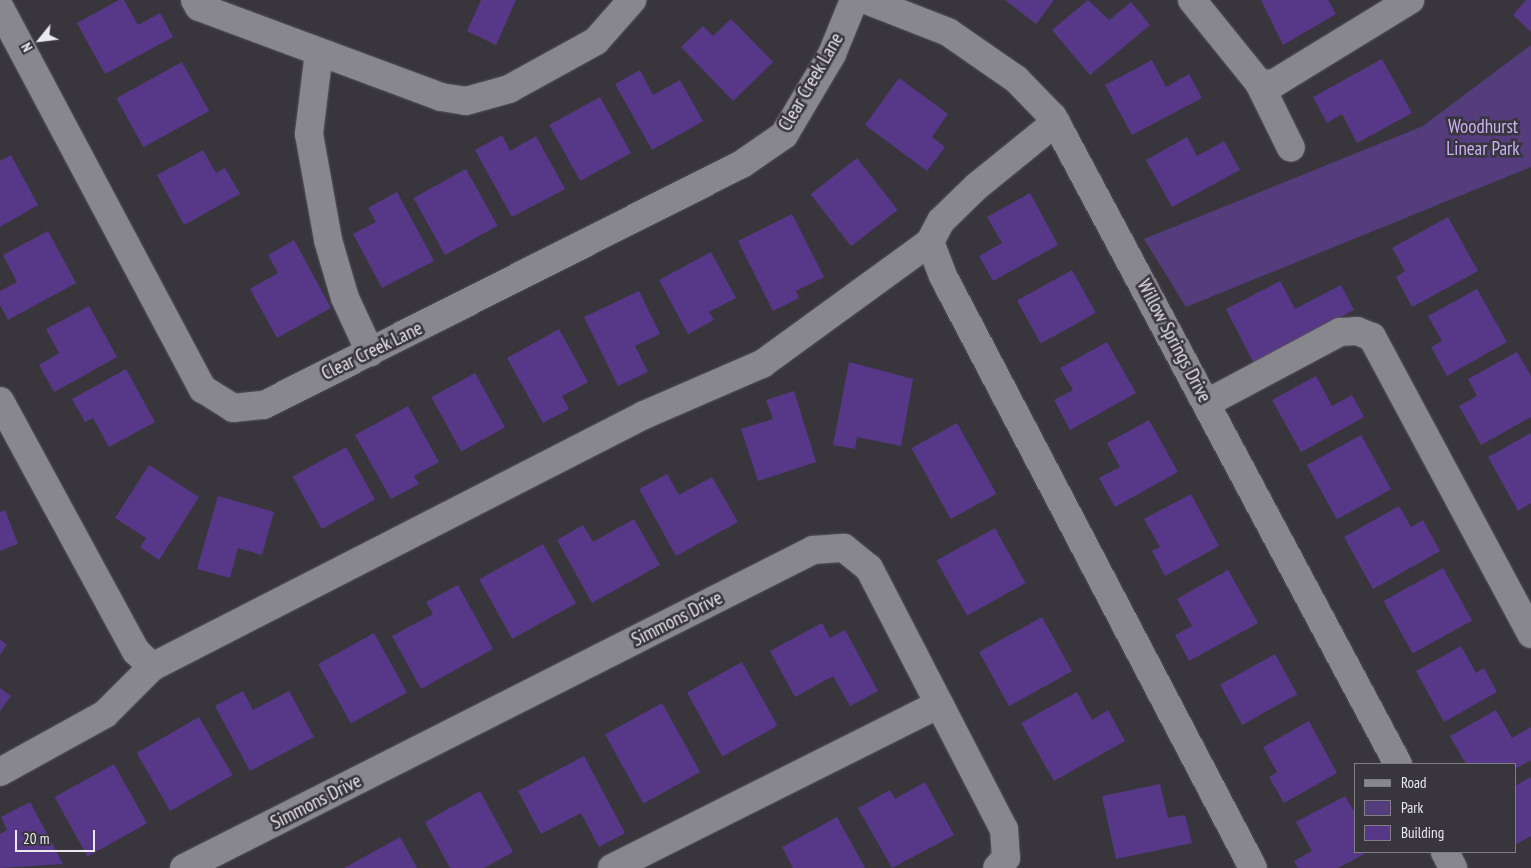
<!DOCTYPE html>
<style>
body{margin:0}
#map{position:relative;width:1531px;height:868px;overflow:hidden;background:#38363c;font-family:"PT Sans Narrow",sans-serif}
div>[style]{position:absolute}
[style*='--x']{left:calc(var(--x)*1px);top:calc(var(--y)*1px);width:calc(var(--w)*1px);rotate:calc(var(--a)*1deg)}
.green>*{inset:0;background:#543c7d}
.building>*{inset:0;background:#573888;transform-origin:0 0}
.roads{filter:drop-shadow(0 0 1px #545358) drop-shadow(0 0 1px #545358)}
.minor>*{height:28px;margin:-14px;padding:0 14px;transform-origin:14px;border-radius:14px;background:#89878e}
span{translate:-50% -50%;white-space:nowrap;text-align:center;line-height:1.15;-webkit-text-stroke:5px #38363c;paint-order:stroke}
.street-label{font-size:19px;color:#eae9ed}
.park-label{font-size:19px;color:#c7b2f5}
.legend{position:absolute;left:1354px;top:763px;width:162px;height:90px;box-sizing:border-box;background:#38363c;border:1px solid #7f7e83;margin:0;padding:6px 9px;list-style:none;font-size:15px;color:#eae9ed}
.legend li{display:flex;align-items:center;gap:10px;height:25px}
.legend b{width:25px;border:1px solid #7f7e83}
.north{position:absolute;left:15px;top:15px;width:50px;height:50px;-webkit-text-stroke:4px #38363c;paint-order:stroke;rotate:241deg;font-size:14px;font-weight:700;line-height:20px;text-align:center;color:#eae9ed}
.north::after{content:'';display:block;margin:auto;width:18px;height:22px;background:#eae9ed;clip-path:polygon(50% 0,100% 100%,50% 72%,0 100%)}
.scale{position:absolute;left:15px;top:830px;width:80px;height:22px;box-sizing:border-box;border:2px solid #eae9ed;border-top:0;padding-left:6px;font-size:15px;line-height:18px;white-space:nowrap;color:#eae9ed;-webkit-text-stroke:4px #38363c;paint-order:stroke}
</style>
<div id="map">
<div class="green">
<i style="clip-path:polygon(1531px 45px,1531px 167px,1186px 307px,1144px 239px,1423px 126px)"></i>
</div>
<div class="building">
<i style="clip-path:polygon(119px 0,124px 0,138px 25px,160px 13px,173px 37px,105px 74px,77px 23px)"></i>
<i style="clip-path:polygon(481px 0,516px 0,496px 45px,467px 31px)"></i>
<i style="clip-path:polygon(1005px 0,1054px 0,1036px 24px)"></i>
<i style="clip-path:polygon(1088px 0,1109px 20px,1131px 2px,1150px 25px,1090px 75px,1052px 30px)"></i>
<i style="clip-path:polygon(1261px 0,1328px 0,1336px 14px,1283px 45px)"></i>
<i style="clip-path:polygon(1526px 0,1531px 0,1531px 32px,1513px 15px)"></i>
<i style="clip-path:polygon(731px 19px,773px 62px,733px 101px,681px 47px,703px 26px,713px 36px)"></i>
<i style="clip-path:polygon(1382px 59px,1412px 113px,1357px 143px,1342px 114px,1327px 123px,1313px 97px)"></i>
<i style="clip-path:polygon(1152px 60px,1166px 87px,1189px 74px,1202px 98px,1132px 135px,1105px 85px)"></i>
<i style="left:182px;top:62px;width:56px;height:75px;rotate:61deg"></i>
<i style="clip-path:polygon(640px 70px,653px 95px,680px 80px,703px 121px,652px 150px,615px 84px)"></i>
<i style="clip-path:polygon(899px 78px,948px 114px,932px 137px,945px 147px,927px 171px,865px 125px)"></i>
<i style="left:600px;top:97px;width:64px;height:58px;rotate:61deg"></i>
<i style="clip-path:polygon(502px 135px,510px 151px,536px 136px,565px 189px,512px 217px,475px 150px)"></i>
<i style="clip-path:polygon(1187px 137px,1197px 156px,1224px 141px,1240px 170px,1172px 207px,1146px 160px)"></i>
<i style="clip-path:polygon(203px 150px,216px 173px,225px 168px,240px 194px,184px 225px,157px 175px)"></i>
<i style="clip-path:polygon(11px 155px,38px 205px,0 227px,0 161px)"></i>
<i style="left:857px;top:158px;width:66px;height:59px;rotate:52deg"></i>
<i style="left:466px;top:169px;width:65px;height:60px;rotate:61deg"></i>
<i style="clip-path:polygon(397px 192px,434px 261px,382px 288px,353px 234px,376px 222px,368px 208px)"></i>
<i style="clip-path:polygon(1030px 193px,1058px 245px,993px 281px,979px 256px,1002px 243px,987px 217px)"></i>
<i style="clip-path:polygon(792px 214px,824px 277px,796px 291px,799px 298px,773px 311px,738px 241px)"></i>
<i style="clip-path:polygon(1448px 217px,1478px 271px,1412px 307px,1396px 277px,1405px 271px,1392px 248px)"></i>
<i style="clip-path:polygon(48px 231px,76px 283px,8px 320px,0 305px,0 291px,17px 282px,3px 255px)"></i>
<i style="clip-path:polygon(294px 240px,331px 308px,277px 338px,250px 289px,278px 273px,268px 255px)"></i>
<i style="clip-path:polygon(711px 252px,736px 298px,709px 312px,714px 320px,688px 334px,659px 280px)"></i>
<i style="left:1072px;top:270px;width:49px;height:63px;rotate:61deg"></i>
<i style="clip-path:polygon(1280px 281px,1295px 309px,1341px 285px,1354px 310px,1254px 364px,1226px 309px)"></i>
<i style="clip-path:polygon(1477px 289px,1507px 342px,1447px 376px,1431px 347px,1442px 341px,1428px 316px)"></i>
<i style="clip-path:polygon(639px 291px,660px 334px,635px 346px,648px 372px,618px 386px,584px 317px)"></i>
<i style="clip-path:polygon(89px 306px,117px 357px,54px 392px,39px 365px,59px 353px,46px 329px)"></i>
<i style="clip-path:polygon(559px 329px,588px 382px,562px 396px,569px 409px,543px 423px,507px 358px)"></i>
<i style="clip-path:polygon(1107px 342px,1136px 393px,1070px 430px,1054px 400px,1073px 390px,1060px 368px)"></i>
<i style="clip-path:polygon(1517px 352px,1531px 376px,1531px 417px,1481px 445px,1459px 406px,1477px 396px,1468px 379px)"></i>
<i style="clip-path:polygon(849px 362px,913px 379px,901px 446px,857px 437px,855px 449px,833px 445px)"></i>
<i style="clip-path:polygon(126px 369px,155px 422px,109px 447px,93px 418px,85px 422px,72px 399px)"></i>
<i style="left:475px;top:373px;width:62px;height:50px;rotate:61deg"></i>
<i style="clip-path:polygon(1316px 376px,1332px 406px,1352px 395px,1364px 417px,1301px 452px,1272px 400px)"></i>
<i style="clip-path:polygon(794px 391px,816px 462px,758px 481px,741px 429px,773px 419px,766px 400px)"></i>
<i style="clip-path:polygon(408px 406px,439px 462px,414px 476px,419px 484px,391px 499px,355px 435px)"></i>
<i style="clip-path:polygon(1149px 420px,1178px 472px,1115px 507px,1099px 478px,1120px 467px,1107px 443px)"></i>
<i style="left:957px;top:423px;width:81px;height:52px;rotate:61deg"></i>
<i style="clip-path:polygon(1531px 433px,1531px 503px,1518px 511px,1488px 457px)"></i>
<i style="left:1361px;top:435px;width:62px;height:62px;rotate:61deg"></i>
<i style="left:346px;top:447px;width:60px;height:61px;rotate:61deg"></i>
<i style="clip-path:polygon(149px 465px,199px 497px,159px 560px,140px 547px,146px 538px,115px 518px)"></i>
<i style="clip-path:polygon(667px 474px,679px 495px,712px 477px,738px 522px,676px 556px,639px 489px)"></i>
<i style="clip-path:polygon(1191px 494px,1219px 546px,1165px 576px,1152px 551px,1160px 547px,1144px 519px)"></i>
<i style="clip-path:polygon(218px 496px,274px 512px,262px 555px,238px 548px,230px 578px,197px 569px)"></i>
<i style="clip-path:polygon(1399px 506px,1411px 527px,1423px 520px,1440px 551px,1373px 589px,1344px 537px)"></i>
<i style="clip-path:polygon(5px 510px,18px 544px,0 551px,0 512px)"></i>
<i style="clip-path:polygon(634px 519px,660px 565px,592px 603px,557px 540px,583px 525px,593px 542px)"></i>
<i style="left:995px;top:528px;width:63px;height:67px;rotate:61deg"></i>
<i style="left:543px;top:544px;width:68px;height:73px;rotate:61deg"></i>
<i style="left:1443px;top:568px;width:60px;height:68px;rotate:61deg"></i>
<i style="clip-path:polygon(1228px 570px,1258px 623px,1189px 661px,1175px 635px,1192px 626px,1177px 599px)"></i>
<i style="clip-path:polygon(458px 585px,493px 649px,421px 689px,392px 636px,433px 614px,426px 602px)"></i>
<i style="left:1042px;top:617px;width:62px;height:72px;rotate:61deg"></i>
<i style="clip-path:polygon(822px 623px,830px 638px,845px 630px,878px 691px,850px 706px,833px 676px,795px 697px,770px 651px)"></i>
<i style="left:374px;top:633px;width:68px;height:64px;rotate:61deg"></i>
<i style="clip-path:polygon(0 639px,7px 645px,0 655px)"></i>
<i style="clip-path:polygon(1461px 646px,1476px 673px,1484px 668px,1497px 692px,1444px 722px,1416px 671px)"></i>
<i style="left:1275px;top:654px;width:46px;height:63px;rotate:61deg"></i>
<i style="left:742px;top:662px;width:73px;height:63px;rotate:61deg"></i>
<i style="clip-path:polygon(0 688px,11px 696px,0 711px)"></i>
<i style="clip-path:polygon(243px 691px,253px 710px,289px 691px,314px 737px,250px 771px,215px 706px)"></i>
<i style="clip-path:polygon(1077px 692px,1092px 720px,1108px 710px,1125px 741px,1054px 781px,1021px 723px)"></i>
<i style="left:662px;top:703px;width:79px;height:65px;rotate:61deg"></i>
<i style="clip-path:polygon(1496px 710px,1512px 738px,1531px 727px,1531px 760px,1515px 769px,1515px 764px,1466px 764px,1450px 736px)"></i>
<i style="left:199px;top:717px;width:67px;height:72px;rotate:60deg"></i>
<i style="clip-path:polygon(1309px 721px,1337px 773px,1284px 803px,1269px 777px,1277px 772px,1263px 747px)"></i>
<i style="clip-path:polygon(584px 756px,625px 833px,599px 847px,581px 813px,541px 834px,518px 791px)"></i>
<i style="left:114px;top:764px;width:68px;height:68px;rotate:61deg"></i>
<i style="clip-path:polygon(1531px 777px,1531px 836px,1515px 845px,1515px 786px)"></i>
<i style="clip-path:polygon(925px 782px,954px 835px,892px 868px,858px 808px,890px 790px,895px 799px)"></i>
<i style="clip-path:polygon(1160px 784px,1168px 818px,1185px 815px,1192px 843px,1116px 859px,1102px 796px)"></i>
<i style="clip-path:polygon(480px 791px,513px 852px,484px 868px,450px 868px,425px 822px)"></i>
<i style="clip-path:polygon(1345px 796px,1355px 813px,1355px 852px,1368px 852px,1338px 868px,1298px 868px,1294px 861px,1312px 851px,1296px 822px)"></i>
<i style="clip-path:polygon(30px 802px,63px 864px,0 868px,0 834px,7px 830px,1px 817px)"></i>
<i style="clip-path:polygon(837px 817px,865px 868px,793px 868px,782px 847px)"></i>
<i style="clip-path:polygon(400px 837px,417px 868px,344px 868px)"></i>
</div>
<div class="roads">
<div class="minor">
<i style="--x:195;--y:0;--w:8;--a:60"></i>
<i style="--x:199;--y:7;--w:258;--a:20.4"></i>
<i style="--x:441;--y:97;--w:25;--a:9"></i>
<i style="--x:466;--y:101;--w:45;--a:-15.6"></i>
<i style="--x:509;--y:89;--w:99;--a:-28.9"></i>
<i style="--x:596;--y:41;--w:55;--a:-48.7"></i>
<i style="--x:866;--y:0;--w:88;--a:21.3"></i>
<i style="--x:948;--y:32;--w:83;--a:34.7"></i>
<i style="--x:1016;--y:79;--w:53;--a:45.8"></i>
<i style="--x:1053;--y:117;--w:733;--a:61.93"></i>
<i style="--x:1192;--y:0;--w:107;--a:51.1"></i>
<i style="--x:1259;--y:83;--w:14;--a:4"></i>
<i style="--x:1273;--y:84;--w:161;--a:-31.5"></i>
<i style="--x:0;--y:8;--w:432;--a:62"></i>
<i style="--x:203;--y:389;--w:36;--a:32"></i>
<i style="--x:233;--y:408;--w:31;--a:-6"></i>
<i style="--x:264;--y:405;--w:535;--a:-26.76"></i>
<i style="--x:742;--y:164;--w:51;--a:-34.6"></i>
<i style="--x:784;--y:135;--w:94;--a:-59.3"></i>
<i style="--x:832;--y:54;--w:58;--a:-67.8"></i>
<i style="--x:319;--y:52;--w:83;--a:97"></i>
<i style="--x:309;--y:134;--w:108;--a:79.8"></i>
<i style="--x:328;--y:240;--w:60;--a:73.7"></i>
<i style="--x:345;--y:298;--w:60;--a:65.2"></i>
<i style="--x:1259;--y:83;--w:72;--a:63.8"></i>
<i style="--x:1056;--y:122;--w:103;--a:140.9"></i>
<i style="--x:976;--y:187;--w:49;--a:135.8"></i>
<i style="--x:941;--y:221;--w:24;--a:118"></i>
<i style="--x:930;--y:242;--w:36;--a:69"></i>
<i style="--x:943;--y:276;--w:668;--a:62.36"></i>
<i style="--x:0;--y:401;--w:285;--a:61.5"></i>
<i style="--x:136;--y:651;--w:23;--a:45"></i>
<i style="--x:1207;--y:403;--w:151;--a:-28.1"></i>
<i style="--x:1340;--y:332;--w:17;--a:-3"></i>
<i style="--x:1357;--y:331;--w:16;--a:22"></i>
<i style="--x:1372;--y:337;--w:337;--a:61.8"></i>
<i style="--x:0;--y:772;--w:120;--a:-28.9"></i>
<i style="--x:105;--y:714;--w:66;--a:-45"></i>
<i style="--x:152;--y:667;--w:553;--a:-27.12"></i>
<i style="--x:644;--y:415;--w:129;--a:-23.4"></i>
<i style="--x:762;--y:364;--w:208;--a:-36"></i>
<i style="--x:1445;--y:852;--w:18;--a:63"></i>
<i style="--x:184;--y:868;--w:705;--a:-26.82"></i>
<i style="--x:813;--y:550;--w:31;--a:-4"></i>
<i style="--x:844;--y:548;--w:32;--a:39"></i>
<i style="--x:869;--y:568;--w:294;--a:62.7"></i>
<i style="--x:1004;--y:829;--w:29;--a:86"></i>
<i style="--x:1006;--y:858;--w:13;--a:132"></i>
<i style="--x:612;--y:868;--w:366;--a:-26.6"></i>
</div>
</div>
<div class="street-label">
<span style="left:811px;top:82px;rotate:-60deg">Clear Creek Lane</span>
<span style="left:1174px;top:341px;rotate:62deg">Willow Springs Drive</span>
<span style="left:372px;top:351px;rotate:-26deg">Clear Creek Lane</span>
<span style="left:677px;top:619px;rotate:-27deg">Simmons Drive</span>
<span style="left:316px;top:802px;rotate:-27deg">Simmons Drive</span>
</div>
<div class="park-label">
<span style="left:1483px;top:138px">Woodhurst<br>Linear Park</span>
</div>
<ul class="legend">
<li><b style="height:6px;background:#89878e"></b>Road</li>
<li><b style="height:14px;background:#543c7d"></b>Park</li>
<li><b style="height:14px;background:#573888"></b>Building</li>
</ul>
<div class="north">N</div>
<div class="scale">20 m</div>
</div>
